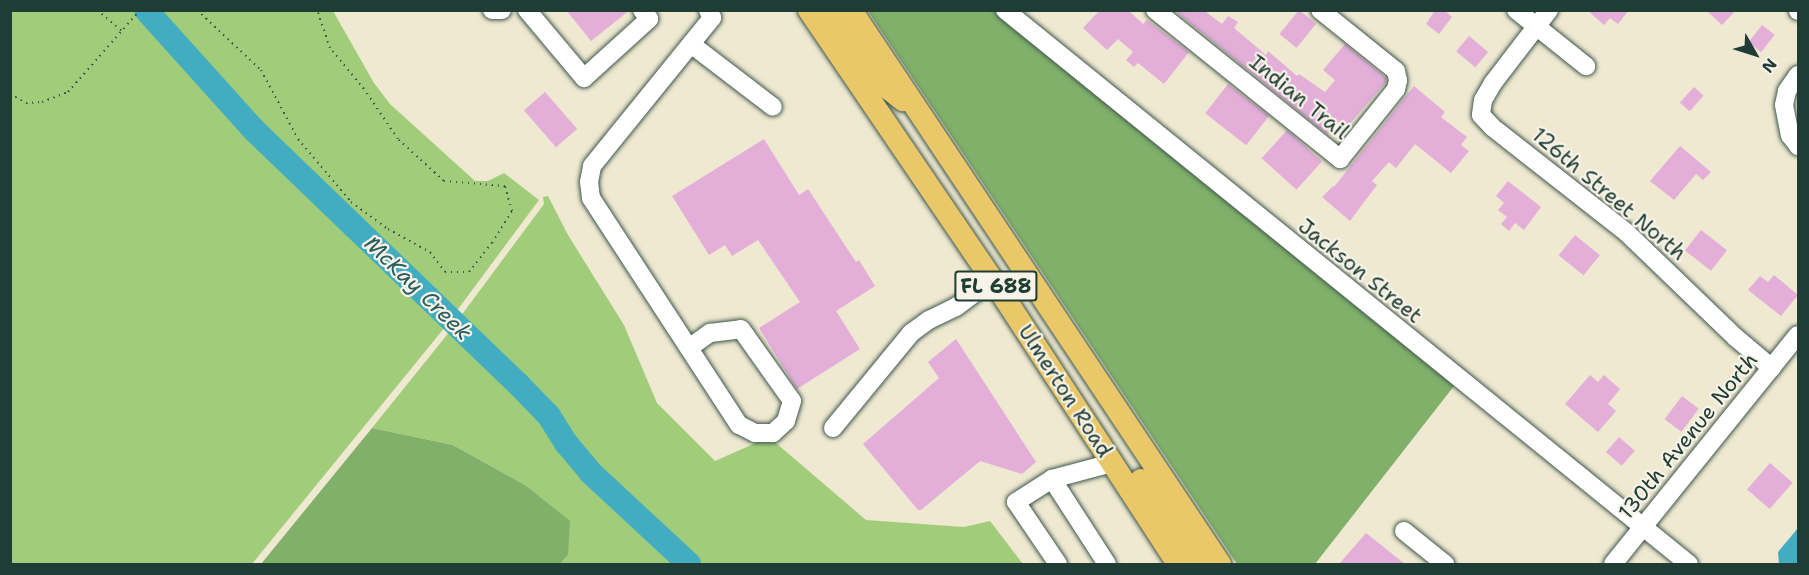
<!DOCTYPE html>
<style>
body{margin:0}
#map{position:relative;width:1809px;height:575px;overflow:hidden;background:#efe9d1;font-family:"Shantell Sans",sans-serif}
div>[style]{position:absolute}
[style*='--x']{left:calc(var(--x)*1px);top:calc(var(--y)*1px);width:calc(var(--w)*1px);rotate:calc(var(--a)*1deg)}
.green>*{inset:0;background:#a1cd7a}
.forest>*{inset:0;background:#80b06a}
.water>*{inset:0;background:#42acc1}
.river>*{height:24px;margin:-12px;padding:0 12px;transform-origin:12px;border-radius:12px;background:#42acc1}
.building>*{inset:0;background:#e3afd9;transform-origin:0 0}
.path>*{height:2px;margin-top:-1px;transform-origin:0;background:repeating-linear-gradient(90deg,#3e574c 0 1.5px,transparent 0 6px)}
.roads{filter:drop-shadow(0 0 2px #3e574c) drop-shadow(0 0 2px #3e574c)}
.minor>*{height:18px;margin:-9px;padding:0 9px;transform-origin:9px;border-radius:9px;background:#fff}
.major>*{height:22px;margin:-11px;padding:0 11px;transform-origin:11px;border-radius:11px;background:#eac769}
span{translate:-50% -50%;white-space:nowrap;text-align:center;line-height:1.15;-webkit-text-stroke:4.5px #f7f3e8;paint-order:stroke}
.shield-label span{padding:2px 4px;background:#f7f3e8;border:2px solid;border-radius:4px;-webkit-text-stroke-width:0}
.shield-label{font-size:20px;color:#1f3d34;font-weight:700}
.street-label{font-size:21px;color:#1f3d34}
.water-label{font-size:22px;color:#2a5e5e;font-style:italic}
.frame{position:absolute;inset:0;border:12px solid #1f3d34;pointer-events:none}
.north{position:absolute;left:1725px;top:24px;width:60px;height:60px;-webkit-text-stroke:4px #f7f3e8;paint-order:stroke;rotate:129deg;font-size:16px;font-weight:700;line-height:24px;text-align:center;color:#1f3d34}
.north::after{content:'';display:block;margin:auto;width:21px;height:27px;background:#1f3d34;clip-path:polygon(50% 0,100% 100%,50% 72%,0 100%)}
</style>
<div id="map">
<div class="green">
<i style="clip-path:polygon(10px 11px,333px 11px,374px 83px,390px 104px,475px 181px,488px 181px,504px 173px,539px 200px,441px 332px,252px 564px,11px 564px)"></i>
<i style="clip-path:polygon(548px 196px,568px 235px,624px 325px,657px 403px,715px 461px,769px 437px,866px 520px,964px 527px,990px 521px,1023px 564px,560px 564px,568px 555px,525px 485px,453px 445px,372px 428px,446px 336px,544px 204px,543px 197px)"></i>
</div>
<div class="forest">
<i style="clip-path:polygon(868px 11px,996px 11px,1010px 26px,1454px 386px,1315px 564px,1237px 564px)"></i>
<i style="clip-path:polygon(372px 428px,453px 445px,525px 485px,570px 521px,568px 555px,560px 564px,261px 564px)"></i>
</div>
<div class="water">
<i style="clip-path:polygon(1798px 528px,1798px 564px,1779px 564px,1778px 552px)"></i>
</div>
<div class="river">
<i style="--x:146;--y:10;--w:161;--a:48"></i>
<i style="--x:254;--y:130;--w:368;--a:43.9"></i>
<i style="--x:519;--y:385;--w:43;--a:45.9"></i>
<i style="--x:549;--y:416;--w:32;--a:58"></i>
<i style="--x:566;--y:443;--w:38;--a:50"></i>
<i style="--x:590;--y:472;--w:135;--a:42.9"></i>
</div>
<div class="building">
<i style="clip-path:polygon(566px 10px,630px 10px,591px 41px)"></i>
<i style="clip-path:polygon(1100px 10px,1128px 10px,1143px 24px,1147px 20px,1189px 52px,1164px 84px,1138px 63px,1134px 67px,1126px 60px,1133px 52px,1118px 39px,1107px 50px,1083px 28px)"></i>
<i style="clip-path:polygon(1174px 10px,1203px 10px,1222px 24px,1228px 16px,1238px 22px,1234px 28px,1266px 55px,1268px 51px,1297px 76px,1299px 74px,1325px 92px,1335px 80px,1323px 70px,1345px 44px,1386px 78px,1386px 82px,1346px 128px,1338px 122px,1328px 135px)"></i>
<i style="left:1299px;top:10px;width:22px;height:31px;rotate:39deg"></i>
<i style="clip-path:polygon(1435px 10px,1444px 10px,1452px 17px,1439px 34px,1426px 24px)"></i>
<i style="clip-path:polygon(1587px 10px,1629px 10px,1618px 24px,1610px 18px,1604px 25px)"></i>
<i style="clip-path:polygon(1706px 10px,1736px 10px,1722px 25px)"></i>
<i style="left:1762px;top:25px;width:16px;height:22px;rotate:38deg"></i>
<i style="left:1469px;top:36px;width:25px;height:20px;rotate:40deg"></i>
<i style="left:1228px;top:84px;width:52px;height:37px;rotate:38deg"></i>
<i style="clip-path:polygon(1414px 86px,1445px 112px,1441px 117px,1467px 137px,1461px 145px,1469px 151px,1451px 173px,1415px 144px,1396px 168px,1389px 162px,1372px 181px,1377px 185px,1350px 221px,1322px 197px,1333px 186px,1334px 187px)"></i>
<i style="left:1694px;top:87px;width:13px;height:21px;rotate:42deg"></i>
<i style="left:545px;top:92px;width:49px;height:28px;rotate:49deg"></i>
<i style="left:1287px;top:130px;width:47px;height:38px;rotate:42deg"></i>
<i style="clip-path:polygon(764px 139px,799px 195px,808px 189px,856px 262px,859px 260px,875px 286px,836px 311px,860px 349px,797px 389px,759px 328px,800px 302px,758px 240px,732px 256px,725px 245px,709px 255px,672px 196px)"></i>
<i style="clip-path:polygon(1680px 146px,1711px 172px,1703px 180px,1696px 174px,1674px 200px,1650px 181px)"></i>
<i style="clip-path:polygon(1508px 181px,1541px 207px,1524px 230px,1515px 223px,1509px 231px,1501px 224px,1507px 217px,1498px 210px,1504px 203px,1496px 196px)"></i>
<i style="left:1701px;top:230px;width:33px;height:26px;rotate:38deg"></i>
<i style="left:1575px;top:235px;width:32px;height:26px;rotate:39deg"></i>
<i style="clip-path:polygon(1774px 275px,1798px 295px,1781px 316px,1748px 290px,1760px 276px,1768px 282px)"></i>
<i style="clip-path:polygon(956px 339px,1036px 462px,1022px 474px,980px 461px,921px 510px,918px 510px,863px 444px,939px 378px,928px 362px)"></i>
<i style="clip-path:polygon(1590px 375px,1598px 382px,1604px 375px,1620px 389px,1608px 404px,1616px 411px,1598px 432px,1565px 404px)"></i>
<i style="left:1682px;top:396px;width:21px;height:29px;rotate:37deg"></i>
<i style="left:1619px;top:437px;width:21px;height:20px;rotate:41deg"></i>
<i style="left:1770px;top:463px;width:30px;height:35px;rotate:41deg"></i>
<i style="clip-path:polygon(1366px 533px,1405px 564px,1339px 564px)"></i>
</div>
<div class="path">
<i style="--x:97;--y:10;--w:33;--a:40"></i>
<i style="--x:197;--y:10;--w:88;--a:43.2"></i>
<i style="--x:261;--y:70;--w:78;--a:61.8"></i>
<i style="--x:298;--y:139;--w:82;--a:49.9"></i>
<i style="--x:351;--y:202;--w:46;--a:36.1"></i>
<i style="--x:388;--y:229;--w:48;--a:28.7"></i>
<i style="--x:430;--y:252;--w:25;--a:53"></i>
<i style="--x:445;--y:272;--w:24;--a:0"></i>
<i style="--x:469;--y:272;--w:37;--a:-52"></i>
<i style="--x:492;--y:243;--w:38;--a:-58"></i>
<i style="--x:512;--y:211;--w:26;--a:-106"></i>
<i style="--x:505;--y:186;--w:61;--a:-175.3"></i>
<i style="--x:444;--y:181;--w:62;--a:-137.6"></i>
<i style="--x:398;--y:139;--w:60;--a:-124.2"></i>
<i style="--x:364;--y:89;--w:53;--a:-129.7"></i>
<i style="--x:330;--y:48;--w:40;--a:-108.9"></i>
<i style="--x:10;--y:94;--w:18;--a:29"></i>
<i style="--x:26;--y:103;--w:16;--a:-4"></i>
<i style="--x:42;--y:102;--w:28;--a:-21"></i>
<i style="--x:68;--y:92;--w:109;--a:-48.7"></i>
</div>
<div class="roads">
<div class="minor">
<i style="--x:492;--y:10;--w:10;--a:0"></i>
<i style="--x:527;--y:10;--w:89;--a:50"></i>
<i style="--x:584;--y:78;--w:88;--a:-42.2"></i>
<i style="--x:649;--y:19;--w:11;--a:-128"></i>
<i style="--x:1005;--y:10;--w:880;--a:39.01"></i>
<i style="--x:1155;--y:10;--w:238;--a:38.8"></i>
<i style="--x:1340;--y:159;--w:90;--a:-51.3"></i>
<i style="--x:1396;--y:89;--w:9;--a:-77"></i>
<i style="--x:1398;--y:80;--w:9;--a:-103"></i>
<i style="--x:1396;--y:71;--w:97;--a:-141.2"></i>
<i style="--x:1516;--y:10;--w:90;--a:38.7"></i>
<i style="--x:1549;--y:10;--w:92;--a:127.5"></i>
<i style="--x:1493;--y:83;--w:20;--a:120"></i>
<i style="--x:1483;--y:100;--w:15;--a:98"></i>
<i style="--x:1481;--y:115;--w:16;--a:47"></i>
<i style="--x:1492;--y:127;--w:172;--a:38.1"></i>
<i style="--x:1627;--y:233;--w:150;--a:43.9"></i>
<i style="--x:1735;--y:337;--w:48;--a:40"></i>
<i style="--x:1798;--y:10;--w:1;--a:90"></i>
<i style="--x:691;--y:44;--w:103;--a:37.5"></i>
<i style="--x:1798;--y:75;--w:19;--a:125"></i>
<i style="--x:1787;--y:91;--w:14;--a:102"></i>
<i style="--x:1784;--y:105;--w:31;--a:79"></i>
<i style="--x:1790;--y:135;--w:14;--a:54"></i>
<i style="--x:689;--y:348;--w:26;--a:-36"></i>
<i style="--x:710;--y:333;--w:31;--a:-7"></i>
<i style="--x:741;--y:329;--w:88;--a:54.7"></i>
<i style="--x:792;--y:401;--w:21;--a:107"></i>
<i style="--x:786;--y:421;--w:18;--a:137"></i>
<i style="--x:773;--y:433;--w:18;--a:180"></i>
<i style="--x:755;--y:433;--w:18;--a:-153"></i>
<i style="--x:739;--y:425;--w:271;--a:-123.1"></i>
<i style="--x:591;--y:198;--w:16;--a:-97"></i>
<i style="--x:589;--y:182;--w:16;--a:-79"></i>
<i style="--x:592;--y:166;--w:191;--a:-51"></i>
<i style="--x:712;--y:18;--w:9;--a:-117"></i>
<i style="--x:833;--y:428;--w:123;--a:-50.6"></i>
<i style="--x:911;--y:333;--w:22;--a:-36"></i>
<i style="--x:929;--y:320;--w:30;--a:-26"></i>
<i style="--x:956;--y:307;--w:45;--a:-36.9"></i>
<i style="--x:1052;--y:479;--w:101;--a:57.1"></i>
<i style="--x:1404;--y:531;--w:53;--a:38.8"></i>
<i style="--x:1058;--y:564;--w:75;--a:-124.1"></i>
<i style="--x:1016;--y:502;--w:43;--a:-32.6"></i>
<i style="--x:1052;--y:479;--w:62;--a:-14.9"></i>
<i style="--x:1613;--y:564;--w:294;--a:-51.1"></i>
</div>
<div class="major">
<i style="--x:809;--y:10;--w:343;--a:55.8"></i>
<i style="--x:1002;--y:294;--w:322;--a:56.9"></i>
<i style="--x:829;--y:10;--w:77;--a:57.1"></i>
<i style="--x:871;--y:75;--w:41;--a:38"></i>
<i style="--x:851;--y:10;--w:666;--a:56.33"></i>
<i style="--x:1141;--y:480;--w:103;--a:54.9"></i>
</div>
</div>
<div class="shield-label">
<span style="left:996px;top:286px">FL 688</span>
</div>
<div class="street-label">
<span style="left:1299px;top:97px;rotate:39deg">Indian Trail</span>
<span style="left:1609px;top:194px;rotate:40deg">126th Street North</span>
<span style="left:1360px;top:271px;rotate:39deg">Jackson Street</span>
<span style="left:1065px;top:391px;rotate:57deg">Ulmerton Road</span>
<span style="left:1688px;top:436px;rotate:-51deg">130th Avenue North</span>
</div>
<div class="water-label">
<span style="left:418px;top:288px;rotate:44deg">McKay Creek</span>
</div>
<div class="frame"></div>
<div class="north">N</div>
</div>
